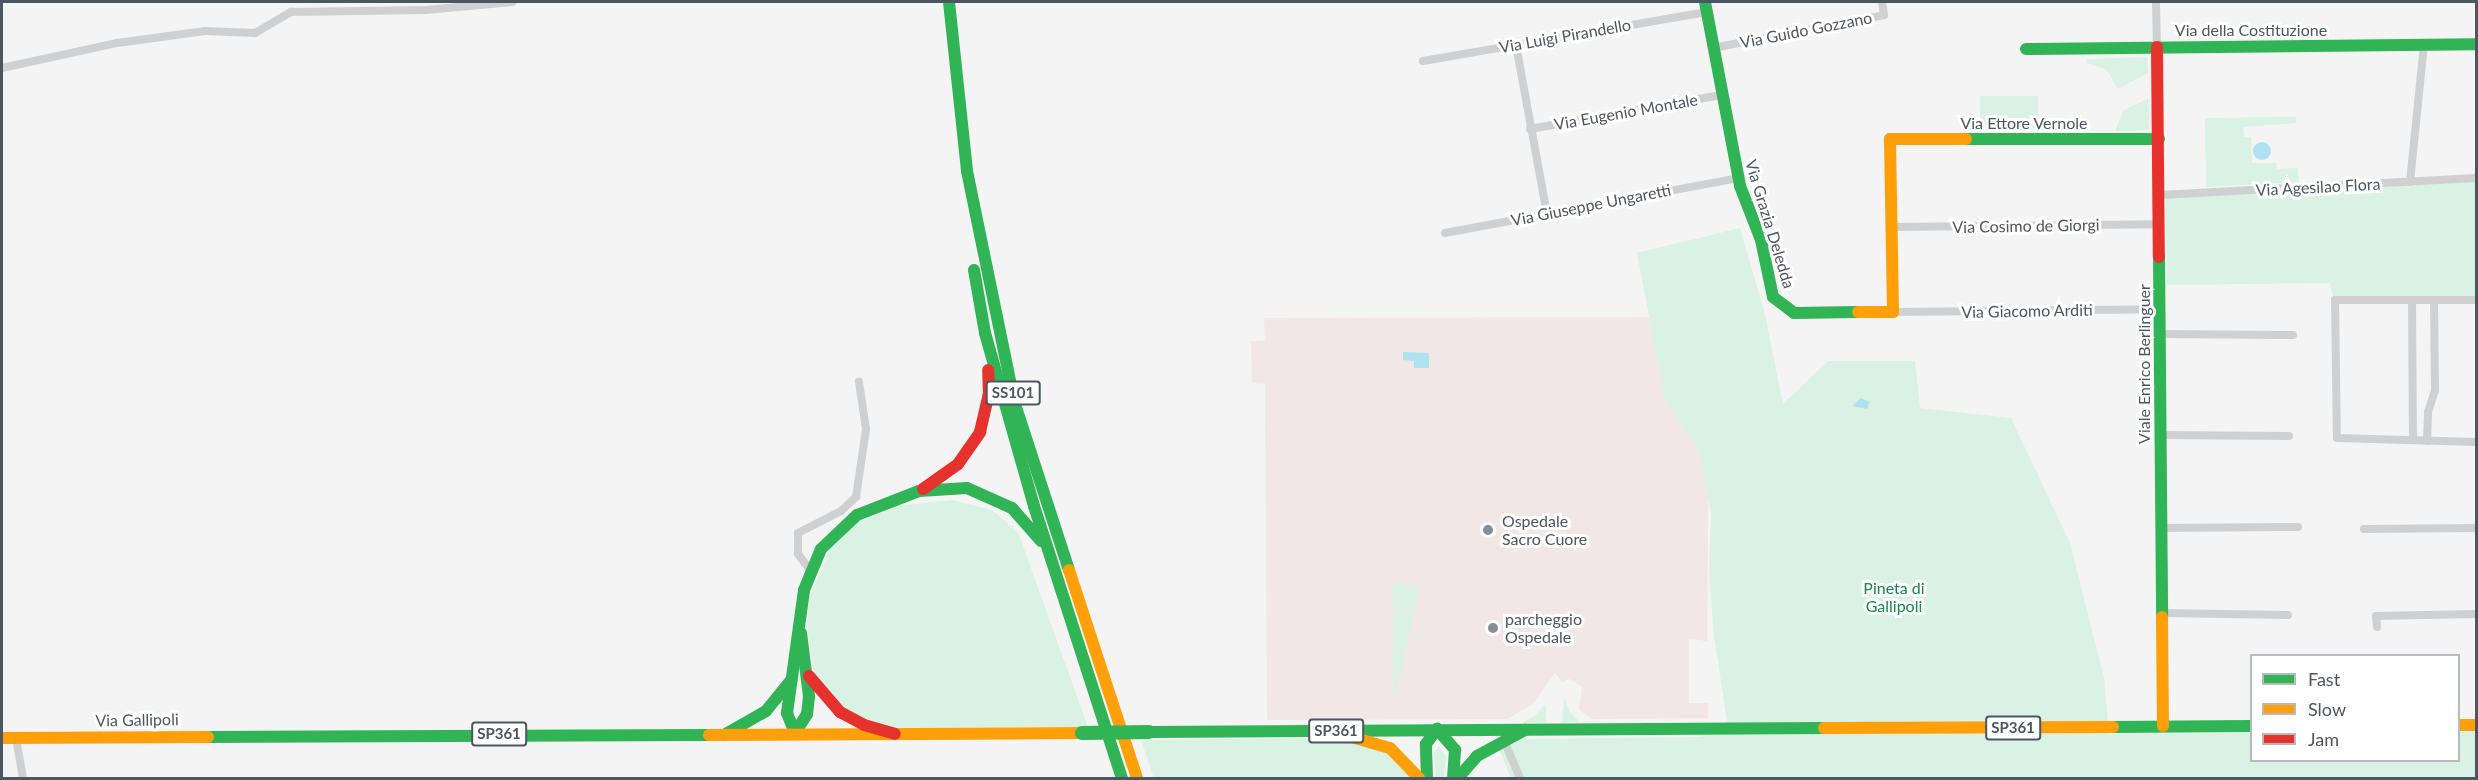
<!DOCTYPE html>
<style>
body{margin:0}
#map{position:relative;width:2478px;height:780px;overflow:hidden;background:#f4f4f4;font-family:Lato,sans-serif}
div>[style]{position:absolute}
[style*='--x']{left:calc(var(--x)*1px);top:calc(var(--y)*1px);width:calc(var(--w)*1px);rotate:calc(var(--a)*1deg)}
.medical>*{inset:0;background:#f1e7e6}
.green>*{inset:0;background:#d9f2e3;transform-origin:0 0}
.water>*{inset:0;background:#aee2f0}
.round{border-radius:50%}
.street>*{height:8px;margin:-4px;padding:0 4px;transform-origin:4px;border-radius:4px;background:#ced0d2}
.fast>*{height:12px;margin:-6px;padding:0 6px;transform-origin:6px;border-radius:6px;background:#30b455}
.slow>*{height:12px;margin:-6px;padding:0 6px;transform-origin:6px;border-radius:6px;background:#ff9f0a}
.jam>*{height:12px;margin:-6px;padding:0 6px;transform-origin:6px;border-radius:6px;background:#e5322d}
.fast-bridge>*{height:14px;margin:-7px;padding:0 7px;transform-origin:7px;border-radius:7px;background:#30b455}
.dots>*{width:16px;height:16px;translate:-50% -50%;box-sizing:border-box;border:3px solid #fff;border-radius:50%}
span{translate:-50% -50%;white-space:nowrap;text-align:center;line-height:1.15;-webkit-text-stroke:6px #fff;paint-order:stroke}
.shield-label span{padding:2px 4px;background:#fff;border:2px solid;border-radius:4px;-webkit-text-stroke-width:0}
.shield-label{font-size:15px;color:#4a5661;font-weight:700}
.street-label{font-size:16px;color:#4a5661}
.poi-label{font-size:16px;color:#4a5661}
.left{translate:0 -50%;text-align:left}
.park-label{font-size:16px;color:#17864f}
.frame{position:absolute;inset:0;border:3px solid #4a5661;pointer-events:none}
.legend{position:absolute;left:2250px;top:654px;width:210px;height:108px;box-sizing:border-box;background:#fff;border:2px solid #b7bbc0;margin:0;padding:8px 10px;list-style:none;font-size:18px;color:#4a5661}
.legend li{display:flex;align-items:center;gap:12px;height:30px}
.legend b{width:30px;border:2px solid #b7bbc0}
</style>
<div id="map">
<div class="medical">
<i style="clip-path:polygon(1710px 317px,1707px 641px,1689px 639px,1689px 703px,1708px 703px,1708px 718px,1592px 719px,1579px 709px,1582px 687px,1569px 679px,1562px 682px,1555px 673px,1533px 704px,1507px 719px,1267px 720px,1265px 384px,1252px 383px,1251px 341px,1265px 341px,1264px 318px)"></i>
</div>
<div class="green">
<i style="clip-path:polygon(2147px 57px,2148px 73px,2118px 89px,2107px 70px,2087px 63px,2087px 59px)"></i>
<i style="left:2038px;top:96px;width:31px;height:58px;rotate:90deg"></i>
<i style="clip-path:polygon(2149px 98px,2149px 130px,2115px 131px,2124px 110px)"></i>
<i style="clip-path:polygon(2296px 117px,2296px 123px,2243px 127px,2244px 137px,2251px 137px,2252px 163px,2276px 163px,2277px 169px,2298px 168px,2299px 182px,2206px 187px,2205px 118px)"></i>
<i style="clip-path:polygon(2476px 182px,2476px 297px,2333px 296px,2330px 283px,2167px 285px,2166px 198px)"></i>
<i style="clip-path:polygon(1740px 228px,1765px 314px,1783px 404px,1828px 361px,1915px 361px,1920px 408px,2011px 418px,2070px 543px,2104px 678px,2109px 734px,2251px 733px,2252px 760px,2458px 760px,2459px 732px,2476px 732px,2476px 778px,1511px 778px,1499px 749px,1524px 739px,1702px 737px,1727px 721px,1714px 636px,1709px 572px,1711px 512px,1699px 450px,1665px 399px,1637px 253px)"></i>
<i style="clip-path:polygon(952px 500px,992px 510px,1018px 532px,1088px 727px,895px 729px,851px 715px,814px 672px,807px 629px,809px 599px,830px 549px,858px 522px,898px 506px)"></i>
<i style="clip-path:polygon(1397px 583px,1419px 588px,1415px 612px,1393px 607px,1393px 584px)"></i>
<i style="clip-path:polygon(1393px 609px,1414px 613px,1409px 635px,1393px 632px)"></i>
<i style="clip-path:polygon(1393px 633px,1409px 636px,1396px 692px,1393px 691px)"></i>
<i style="clip-path:polygon(1564px 698px,1570px 712px,1580px 722px,1562px 723px)"></i>
<i style="clip-path:polygon(1546px 704px,1546px 723px,1522px 723px,1534px 716px)"></i>
<i style="clip-path:polygon(1332px 738px,1377px 746px,1414px 778px,1154px 778px,1141px 740px)"></i>
<i style="clip-path:polygon(1439px 746px,1446px 757px,1444px 778px,1436px 778px,1434px 753px)"></i>
</div>
<div class="water">
<i class="round" style="left:2253px;top:142px;width:18px;height:18px"></i>
<i style="clip-path:polygon(1403px 352px,1429px 353px,1429px 368px,1414px 368px,1414px 361px,1403px 360px)"></i>
<i style="clip-path:polygon(1861px 398px,1870px 402px,1867px 409px,1852px 406px)"></i>
</div>
<div class="street">
<i style="--x:2156;--y:2;--w:45;--a:88.7"></i>
<i style="--x:1516;--y:45;--w:172;--a:79.6"></i>
<i style="--x:1713;--y:48;--w:174;--a:-10.9"></i>
<i style="--x:1884;--y:15;--w:13;--a:-99"></i>
<i style="--x:1423;--y:61;--w:288;--a:-9.8"></i>
<i style="--x:2;--y:68;--w:118;--a:-12.3"></i>
<i style="--x:117;--y:43;--w:89;--a:-7.8"></i>
<i style="--x:205;--y:31;--w:50;--a:2.3"></i>
<i style="--x:255;--y:33;--w:42;--a:-30.3"></i>
<i style="--x:291;--y:12;--w:135;--a:-0.8"></i>
<i style="--x:426;--y:10;--w:87;--a:-5.3"></i>
<i style="--x:1530;--y:129;--w:194;--a:-10.1"></i>
<i style="--x:2410;--y:182;--w:139;--a:-84.2"></i>
<i style="--x:2160;--y:195;--w:316;--a:-3.1"></i>
<i style="--x:1891;--y:227;--w:269;--a:-0.6"></i>
<i style="--x:1445;--y:233;--w:298;--a:-10.6"></i>
<i style="--x:2412;--y:300;--w:138;--a:89.6"></i>
<i style="--x:2476;--y:300;--w:141;--a:180"></i>
<i style="--x:2335;--y:300;--w:138;--a:89.2"></i>
<i style="--x:2337;--y:438;--w:139;--a:1.6"></i>
<i style="--x:1893;--y:312;--w:267;--a:-0.6"></i>
<i style="--x:2160;--y:334;--w:133;--a:0.4"></i>
<i style="--x:2160;--y:435;--w:129;--a:0.4"></i>
<i style="--x:2427;--y:441;--w:29;--a:-88"></i>
<i style="--x:2428;--y:412;--w:23;--a:-72"></i>
<i style="--x:2435;--y:390;--w:90;--a:-90.6"></i>
<i style="--x:2160;--y:528;--w:138;--a:-0.4"></i>
<i style="--x:2364;--y:529;--w:112;--a:-0.5"></i>
<i style="--x:810;--y:570;--w:20;--a:-127"></i>
<i style="--x:798;--y:554;--w:21;--a:-90"></i>
<i style="--x:798;--y:533;--w:48;--a:-27.1"></i>
<i style="--x:841;--y:511;--w:21;--a:-43"></i>
<i style="--x:856;--y:497;--w:69;--a:-81.6"></i>
<i style="--x:866;--y:429;--w:48;--a:-98.5"></i>
<i style="--x:2162;--y:613;--w:126;--a:0.9"></i>
<i style="--x:2377;--y:627;--w:11;--a:-95"></i>
<i style="--x:2376;--y:616;--w:100;--a:-1.1"></i>
<i style="--x:16;--y:738;--w:41;--a:80.1"></i>
<i style="--x:1504;--y:741;--w:40;--a:66.6"></i>
</div>
<div class="fast">
<i style="--x:949;--y:2;--w:170;--a:83.9"></i>
<i style="--x:967;--y:171;--w:238;--a:78.4"></i>
<i style="--x:1015;--y:404;--w:175;--a:72"></i>
<i style="--x:1705;--y:2;--w:187;--a:79.2"></i>
<i style="--x:1740;--y:186;--w:58;--a:68.7"></i>
<i style="--x:1761;--y:240;--w:58;--a:78.1"></i>
<i style="--x:1773;--y:297;--w:26;--a:37"></i>
<i style="--x:1794;--y:313;--w:64;--a:-0.9"></i>
<i style="--x:2026;--y:49;--w:450;--a:-0.6"></i>
<i style="--x:1966;--y:139;--w:193;--a:0"></i>
<i style="--x:2159;--y:257;--w:360;--a:89.5"></i>
<i style="--x:974;--y:270;--w:64;--a:80.1"></i>
<i style="--x:985;--y:333;--w:180;--a:74.2"></i>
<i style="--x:1034;--y:506;--w:286;--a:72.1"></i>
<i style="--x:801;--y:633;--w:64;--a:82.8"></i>
<i style="--x:809;--y:696;--w:18;--a:96"></i>
<i style="--x:807;--y:714;--w:22;--a:122"></i>
<i style="--x:795;--y:733;--w:22;--a:-112"></i>
<i style="--x:787;--y:713;--w:124;--a:-82.1"></i>
<i style="--x:804;--y:590;--w:44;--a:-67.5"></i>
<i style="--x:821;--y:549;--w:50;--a:-43.4"></i>
<i style="--x:857;--y:515;--w:66;--a:-21.2"></i>
<i style="--x:919;--y:491;--w:48;--a:-3.6"></i>
<i style="--x:967;--y:488;--w:49;--a:24"></i>
<i style="--x:1012;--y:508;--w:44;--a:48.7"></i>
<i style="--x:2113;--y:727;--w:139;--a:-0.4"></i>
<i style="--x:1149;--y:732;--w:675;--a:-0.34"></i>
<i style="--x:724;--y:735;--w:48;--a:-29.7"></i>
<i style="--x:766;--y:711;--w:40;--a:-51"></i>
<i style="--x:208;--y:737;--w:501;--a:-0.23"></i>
<i style="--x:1427;--y:778;--w:34;--a:-92"></i>
<i style="--x:1426;--y:744;--w:19;--a:-54"></i>
<i style="--x:1437;--y:729;--w:28;--a:49"></i>
<i style="--x:1455;--y:750;--w:28;--a:94"></i>
<i style="--x:1458;--y:778;--w:29;--a:-49"></i>
<i style="--x:1477;--y:756;--w:55;--a:-28.4"></i>
</div>
<div class="slow">
<i style="--x:1858;--y:312;--w:35;--a:0"></i>
<i style="--x:1893;--y:312;--w:173;--a:-91"></i>
<i style="--x:1890;--y:139;--w:76;--a:0"></i>
<i style="--x:1069;--y:570;--w:219;--a:71.9"></i>
<i style="--x:2162;--y:617;--w:109;--a:89.5"></i>
<i style="--x:2458;--y:725;--w:18;--a:0"></i>
<i style="--x:1824;--y:728;--w:289;--a:-0.2"></i>
<i style="--x:1331;--y:731;--w:61;--a:16.1"></i>
<i style="--x:1390;--y:748;--w:42;--a:46"></i>
<i style="--x:709;--y:735;--w:373;--a:-0.3"></i>
<i style="--x:2;--y:738;--w:206;--a:-0.3"></i>
</div>
<div class="jam">
<i style="--x:2157;--y:47;--w:210;--a:89.5"></i>
<i style="--x:923;--y:489;--w:43;--a:-35.5"></i>
<i style="--x:958;--y:464;--w:39;--a:-55"></i>
<i style="--x:980;--y:432;--w:39;--a:-77"></i>
<i style="--x:989;--y:394;--w:24;--a:-92"></i>
<i style="--x:809;--y:676;--w:48;--a:49.3"></i>
<i style="--x:840;--y:712;--w:27;--a:28"></i>
<i style="--x:864;--y:725;--w:32;--a:16"></i>
</div>
<div class="fast-bridge">
<i style="--x:1082;--y:733;--w:67;--a:-0.9"></i>
</div>
<div class="dots">
<i style="left:1488px;top:530px;background:#868d94"></i>
<i style="left:1493px;top:628px;background:#868d94"></i>
</div>
<div class="shield-label">
<span style="left:1013px;top:393px">SS101</span>
<span style="left:2013px;top:728px">SP361</span>
<span style="left:1336px;top:731px">SP361</span>
<span style="left:499px;top:734px">SP361</span>
</div>
<div class="street-label">
<span style="left:1806px;top:30px;rotate:-11deg">Via Guido Gozzano</span>
<span style="left:2251px;top:30px">Via della Costituzione</span>
<span style="left:1565px;top:36px;rotate:-10deg">Via Luigi Pirandello</span>
<span style="left:1626px;top:112px;rotate:-10deg">Via Eugenio Montale</span>
<span style="left:2024px;top:123px">Via Ettore Vernole</span>
<span style="left:2318px;top:187px;rotate:-3deg">Via Agesilao Flora</span>
<span style="left:1591px;top:205px;rotate:-11deg">Via Giuseppe Ungaretti</span>
<span style="left:1770px;top:224px;rotate:73deg">Via Grazia Deledda</span>
<span style="left:2026px;top:226px;rotate:-1deg">Via Cosimo de Giorgi</span>
<span style="left:2027px;top:311px;rotate:-1deg">Via Giacomo Arditi</span>
<span style="left:2144px;top:364px;rotate:-90deg">Viale Enrico Berlinguer</span>
<span style="left:137px;top:720px;rotate:-1deg">Via Gallipoli</span>
</div>
<div class="poi-label">
<span class="left" style="left:1502px;top:530px">Ospedale<br>Sacro Cuore</span>
<span class="left" style="left:1505px;top:628px">parcheggio<br>Ospedale</span>
</div>
<div class="park-label">
<span style="left:1894px;top:597px">Pineta di<br>Gallipoli</span>
</div>
<div class="frame"></div>
<ul class="legend">
<li><b style="height:8px;background:#30b455"></b>Fast</li>
<li><b style="height:8px;background:#ff9f0a"></b>Slow</li>
<li><b style="height:8px;background:#e5322d"></b>Jam</li>
</ul>
</div>
